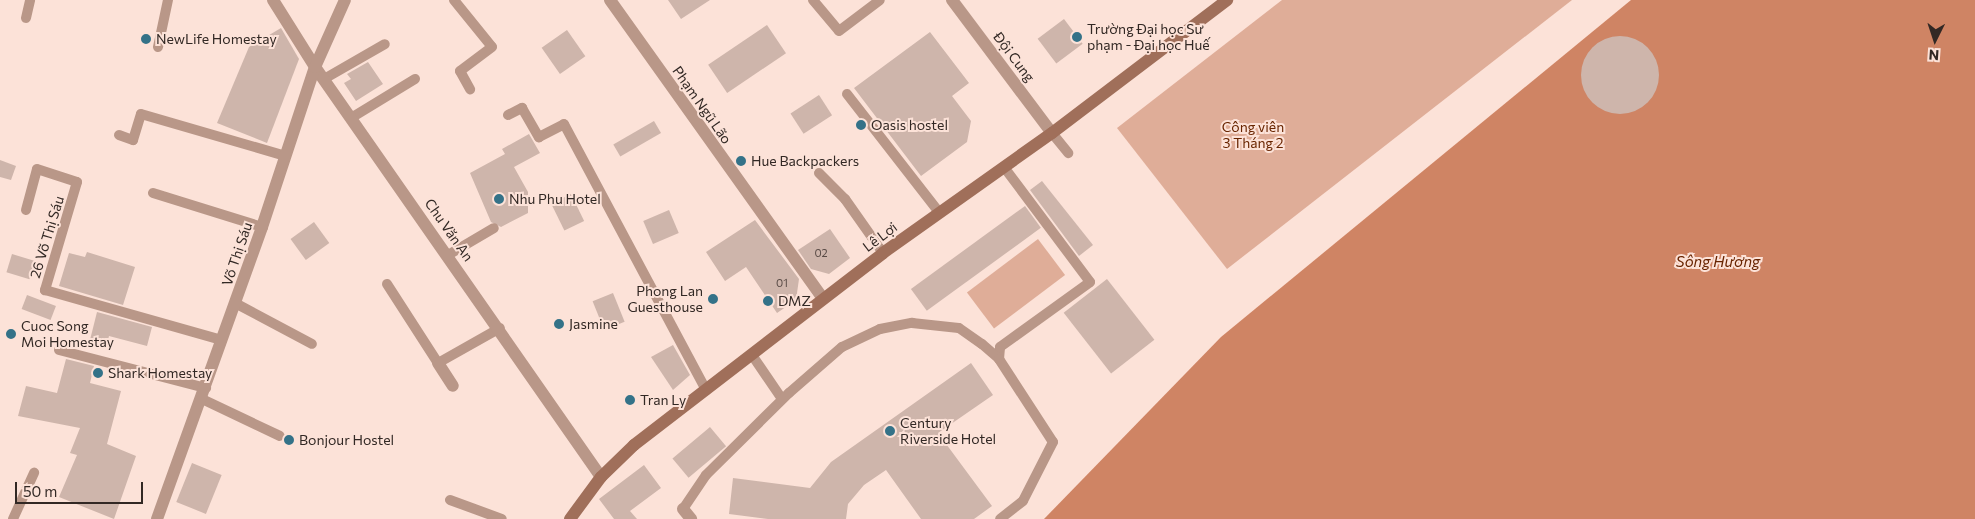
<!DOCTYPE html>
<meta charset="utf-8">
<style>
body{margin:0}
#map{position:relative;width:1975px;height:519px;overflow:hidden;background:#fce2d8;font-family:Commissioner,sans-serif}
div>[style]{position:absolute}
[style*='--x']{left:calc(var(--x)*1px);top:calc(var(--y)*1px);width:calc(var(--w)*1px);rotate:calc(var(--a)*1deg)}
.green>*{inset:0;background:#dfad98;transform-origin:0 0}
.water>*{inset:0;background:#cf8464}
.building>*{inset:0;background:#ceb5ab;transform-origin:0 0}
.round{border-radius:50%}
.lane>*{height:10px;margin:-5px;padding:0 5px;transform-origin:5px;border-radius:5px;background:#b99788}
.street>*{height:12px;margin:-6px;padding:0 6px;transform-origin:6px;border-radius:6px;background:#b99788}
.secondary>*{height:12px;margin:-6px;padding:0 6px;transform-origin:6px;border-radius:6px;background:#a06f5a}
.dots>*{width:14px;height:14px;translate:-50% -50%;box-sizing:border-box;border:2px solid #fce2d8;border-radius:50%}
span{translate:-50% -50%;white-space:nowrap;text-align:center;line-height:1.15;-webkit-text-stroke:4px #fce2d8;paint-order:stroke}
.number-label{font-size:11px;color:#594b46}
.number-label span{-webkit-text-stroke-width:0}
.poi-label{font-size:14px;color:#322824}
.left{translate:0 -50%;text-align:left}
.right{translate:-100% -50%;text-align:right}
.street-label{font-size:14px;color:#322824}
.park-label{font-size:14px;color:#692500}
.water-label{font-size:15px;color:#682400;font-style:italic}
.north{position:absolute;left:1910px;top:15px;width:50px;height:50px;-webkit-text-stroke:4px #fce2d8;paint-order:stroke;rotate:184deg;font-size:14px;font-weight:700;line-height:20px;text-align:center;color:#322824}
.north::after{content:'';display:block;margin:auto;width:18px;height:22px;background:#322824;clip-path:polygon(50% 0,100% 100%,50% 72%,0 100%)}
.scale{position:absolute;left:15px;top:482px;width:128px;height:22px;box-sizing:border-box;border:2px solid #322824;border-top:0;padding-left:6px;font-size:15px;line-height:18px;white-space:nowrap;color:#322824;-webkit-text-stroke:4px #fce2d8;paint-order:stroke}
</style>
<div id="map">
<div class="green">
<i style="clip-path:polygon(1282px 0,1572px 0,1227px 269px,1117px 128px)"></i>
<i style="left:1038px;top:239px;width:45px;height:89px;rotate:53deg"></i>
</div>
<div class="water">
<i style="clip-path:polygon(1631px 0,1975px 0,1975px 519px,1044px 519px,1221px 337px)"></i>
</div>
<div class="building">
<i style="clip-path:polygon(668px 0,710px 0,681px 19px)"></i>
<i style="left:1064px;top:19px;width:31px;height:33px;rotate:53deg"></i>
<i style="left:767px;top:25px;width:34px;height:71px;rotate:56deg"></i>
<i style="clip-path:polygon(281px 28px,299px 59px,267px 143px,217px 123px,249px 47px)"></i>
<i style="left:567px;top:30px;width:32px;height:31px;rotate:55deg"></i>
<i style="clip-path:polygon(930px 32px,969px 83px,952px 96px,971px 121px,967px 142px,921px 176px,854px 88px)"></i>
<i class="round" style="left:1581px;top:36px;width:78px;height:78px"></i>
<i style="clip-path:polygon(368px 62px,383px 84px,356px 101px,344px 83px,351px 79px,347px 74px)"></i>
<i style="left:819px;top:95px;width:24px;height:34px;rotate:57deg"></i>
<i style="left:654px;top:121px;width:14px;height:47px;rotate:60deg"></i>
<i style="clip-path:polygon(529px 134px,540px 153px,514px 167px,528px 192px,528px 213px,501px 227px,491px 222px,470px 173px,505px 154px,502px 149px)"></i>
<i style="clip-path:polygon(0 160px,16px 166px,11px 180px,0 177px)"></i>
<i style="clip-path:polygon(1042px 181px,1093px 245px,1079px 256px,1030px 190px)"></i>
<i style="left:571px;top:194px;width:30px;height:22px;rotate:64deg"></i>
<i style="left:1025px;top:206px;width:27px;height:141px;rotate:54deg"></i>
<i style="left:669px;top:210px;width:25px;height:28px;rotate:67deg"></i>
<i style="clip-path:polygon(755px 220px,799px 279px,796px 300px,777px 313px,746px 267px,725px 281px,706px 252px)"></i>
<i style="left:314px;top:222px;width:26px;height:29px;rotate:54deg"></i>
<i style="clip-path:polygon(830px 229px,850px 258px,829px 274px,811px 269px,798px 250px)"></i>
<i style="clip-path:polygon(87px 252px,135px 267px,123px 305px,59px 286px,69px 253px,85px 257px)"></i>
<i style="left:12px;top:254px;width:24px;height:19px;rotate:17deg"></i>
<i style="left:1107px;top:279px;width:77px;height:55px;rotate:52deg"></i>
<i style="left:613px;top:293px;width:31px;height:22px;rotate:68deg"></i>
<i style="left:27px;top:295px;width:31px;height:15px;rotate:21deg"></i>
<i style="clip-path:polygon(97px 312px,152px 327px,147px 346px,109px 336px,106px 348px,89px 344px)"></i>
<i style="clip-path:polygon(673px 345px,690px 375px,673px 390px,651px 357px)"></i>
<i style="clip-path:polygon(66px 359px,94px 366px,90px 383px,121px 391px,107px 444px,136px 456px,114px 519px,59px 497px,77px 455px,70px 453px,80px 428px,18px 416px,26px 386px,57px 393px)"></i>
<i style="clip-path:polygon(971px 363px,993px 395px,938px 433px,992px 506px,974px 519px,921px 519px,886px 470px,864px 485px,848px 504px,846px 519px,768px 519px,729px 514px,733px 478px,810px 488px,831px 462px)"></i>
<i style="left:710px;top:427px;width:25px;height:49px;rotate:50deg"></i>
<i style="left:192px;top:463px;width:32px;height:42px;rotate:22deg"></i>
<i style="clip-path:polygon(644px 465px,661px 488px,630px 511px,637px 519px,614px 519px,599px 499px)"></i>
</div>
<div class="lane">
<i style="--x:454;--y:0;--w:60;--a:51"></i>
<i style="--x:492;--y:47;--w:40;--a:143"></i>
<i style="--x:460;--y:71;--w:21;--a:61"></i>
<i style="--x:813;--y:0;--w:40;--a:50"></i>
<i style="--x:839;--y:31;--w:51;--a:-37.1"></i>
<i style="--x:26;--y:18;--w:18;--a:-77"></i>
<i style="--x:158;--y:47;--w:48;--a:-78"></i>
<i style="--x:324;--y:79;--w:70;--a:-29.8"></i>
<i style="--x:847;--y:94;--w:150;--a:52.1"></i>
<i style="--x:508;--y:115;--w:16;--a:-27"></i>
<i style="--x:522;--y:108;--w:34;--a:60"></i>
<i style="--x:539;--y:137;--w:28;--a:-27"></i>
<i style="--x:564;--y:124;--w:302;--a:61.9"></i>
<i style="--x:351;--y:118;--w:75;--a:-31.4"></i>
<i style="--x:1052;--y:133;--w:26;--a:51"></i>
<i style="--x:119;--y:135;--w:15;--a:20"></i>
<i style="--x:133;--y:140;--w:27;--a:-73"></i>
<i style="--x:141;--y:114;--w:151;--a:16.2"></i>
<i style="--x:819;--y:173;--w:37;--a:45"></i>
<i style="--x:845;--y:199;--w:66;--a:54.9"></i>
<i style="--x:153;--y:193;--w:114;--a:17.3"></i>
<i style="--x:26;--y:210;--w:42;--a:-75"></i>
<i style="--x:37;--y:169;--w:42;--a:18"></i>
<i style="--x:77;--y:182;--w:113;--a:106.5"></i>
<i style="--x:45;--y:290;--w:184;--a:15.8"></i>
<i style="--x:448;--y:255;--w:53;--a:-30.4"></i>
<i style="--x:387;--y:284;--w:94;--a:57.2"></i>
<i style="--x:438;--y:363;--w:71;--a:-29.4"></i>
<i style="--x:235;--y:303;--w:87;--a:28"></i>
<i style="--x:59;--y:350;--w:152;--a:14.5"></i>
<i style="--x:752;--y:355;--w:53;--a:55.7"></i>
<i style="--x:999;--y:359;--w:12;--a:-85"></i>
<i style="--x:1000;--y:347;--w:111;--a:-35.8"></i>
<i style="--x:1090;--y:282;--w:144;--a:-126.8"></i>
<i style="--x:202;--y:399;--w:86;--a:25.4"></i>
<i style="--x:450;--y:500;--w:55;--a:20.1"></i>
<i style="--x:683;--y:509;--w:41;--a:-55.9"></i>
<i style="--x:706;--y:475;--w:117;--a:-44.7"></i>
<i style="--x:789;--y:393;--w:70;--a:-41"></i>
<i style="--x:842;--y:347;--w:42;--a:-25.3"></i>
<i style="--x:880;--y:329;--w:33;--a:-11"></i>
<i style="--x:912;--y:323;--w:47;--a:6.1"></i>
<i style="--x:959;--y:328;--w:28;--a:35"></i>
<i style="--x:982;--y:344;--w:23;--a:41"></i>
<i style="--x:999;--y:359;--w:99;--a:57"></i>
<i style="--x:1053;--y:442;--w:66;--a:117"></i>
<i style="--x:1023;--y:501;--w:29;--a:142"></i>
<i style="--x:13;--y:519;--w:51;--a:-65.5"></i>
</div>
<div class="street">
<i style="--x:273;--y:0;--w:79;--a:57.9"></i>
<i style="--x:315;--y:67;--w:500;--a:55.1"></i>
<i style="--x:610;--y:0;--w:367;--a:54.5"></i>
<i style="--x:952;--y:0;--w:166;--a:53.1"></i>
<i style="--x:438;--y:363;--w:27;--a:57"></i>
<i style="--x:683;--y:509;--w:13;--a:51"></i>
<i style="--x:157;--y:519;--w:310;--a:-70.2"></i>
<i style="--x:262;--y:227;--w:169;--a:-71.7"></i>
<i style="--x:315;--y:67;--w:73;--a:-65.9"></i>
</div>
<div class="secondary">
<i style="--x:570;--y:519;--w:52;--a:-53.6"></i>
<i style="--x:601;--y:477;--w:46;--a:-44.1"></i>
<i style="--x:634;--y:445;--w:314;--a:-37.6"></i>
<i style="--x:883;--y:253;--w:207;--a:-35.4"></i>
<i style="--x:1052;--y:133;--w:220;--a:-37.2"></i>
</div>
<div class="dots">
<i style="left:1077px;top:37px;background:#347288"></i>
<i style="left:146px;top:39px;background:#347288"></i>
<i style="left:861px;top:125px;background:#347288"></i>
<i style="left:741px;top:161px;background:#347288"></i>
<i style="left:499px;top:199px;background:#347288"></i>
<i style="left:713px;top:299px;background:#347288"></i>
<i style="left:768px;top:301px;background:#347288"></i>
<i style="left:559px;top:324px;background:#347288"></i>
<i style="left:11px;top:334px;background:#347288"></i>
<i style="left:98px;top:373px;background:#347288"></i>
<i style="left:630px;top:400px;background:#347288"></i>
<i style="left:890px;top:431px;background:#347288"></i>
<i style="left:289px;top:440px;background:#347288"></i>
</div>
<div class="number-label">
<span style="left:821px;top:253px">02</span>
<span style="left:782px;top:283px">01</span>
</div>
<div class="poi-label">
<span class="left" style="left:1087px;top:37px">Trường Đại học Sư<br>phạm - Đại học Huế</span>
<span class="left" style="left:156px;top:39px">NewLife Homestay</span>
<span class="left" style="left:871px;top:125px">Oasis hostel</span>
<span class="left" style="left:751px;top:161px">Hue Backpackers</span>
<span class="left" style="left:509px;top:199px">Nhu Phu Hotel</span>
<span class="right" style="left:703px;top:299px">Phong Lan<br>Guesthouse</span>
<span class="left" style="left:778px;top:301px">DMZ</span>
<span class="left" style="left:569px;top:324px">Jasmine</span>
<span class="left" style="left:21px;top:334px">Cuoc Song<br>Moi Homestay</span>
<span class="left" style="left:108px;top:373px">Shark Homestay</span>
<span class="left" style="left:640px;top:400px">Tran Ly</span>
<span class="left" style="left:900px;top:431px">Century<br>Riverside Hotel</span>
<span class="left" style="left:299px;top:440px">Bonjour Hostel</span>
</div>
<div class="street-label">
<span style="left:1014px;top:57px;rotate:53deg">Đội Cung</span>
<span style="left:702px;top:105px;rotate:55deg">Phạm Ngũ Lão</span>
<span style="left:449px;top:230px;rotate:55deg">Chu Văn An</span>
<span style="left:47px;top:237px;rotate:-73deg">26 Võ Thị Sáu</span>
<span style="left:880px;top:237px;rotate:-37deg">Lê Lợi</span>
<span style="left:237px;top:254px;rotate:-71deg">Võ Thị Sáu</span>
</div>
<div class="park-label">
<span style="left:1253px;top:135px">Công viên<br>3 Tháng 2</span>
</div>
<div class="water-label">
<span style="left:1718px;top:262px">Sông Hương</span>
</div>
<div class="north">N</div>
<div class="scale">50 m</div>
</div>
